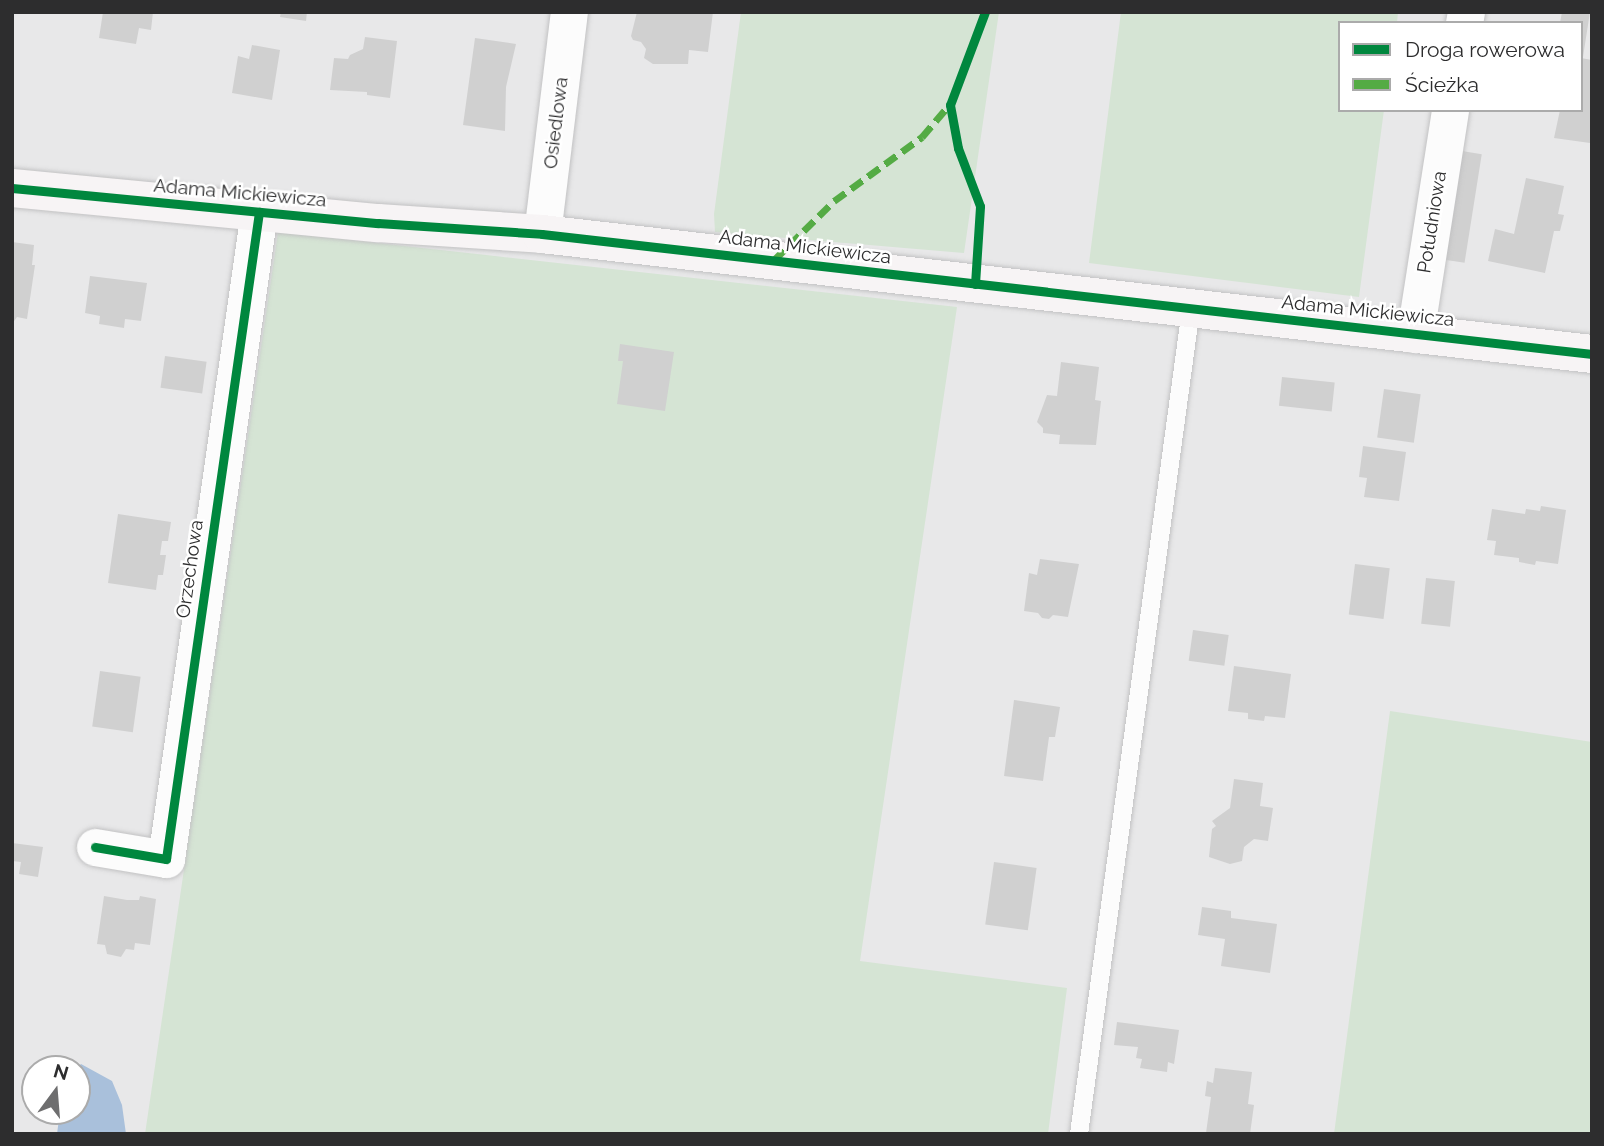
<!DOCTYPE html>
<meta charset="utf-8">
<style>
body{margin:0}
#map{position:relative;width:1604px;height:1146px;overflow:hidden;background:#e8e8e9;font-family:Raleway,sans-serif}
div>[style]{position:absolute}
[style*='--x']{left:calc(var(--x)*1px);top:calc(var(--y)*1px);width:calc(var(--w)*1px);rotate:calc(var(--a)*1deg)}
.green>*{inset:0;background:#d5e4d4}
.water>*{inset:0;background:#a9c0db}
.building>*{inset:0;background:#d0d0d0;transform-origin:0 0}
.roads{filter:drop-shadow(0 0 2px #c2c2c3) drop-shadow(0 0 2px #c2c2c3)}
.lane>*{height:18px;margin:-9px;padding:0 9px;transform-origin:9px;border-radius:9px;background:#fcfcfc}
.street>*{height:37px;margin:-18.5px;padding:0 18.5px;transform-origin:18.5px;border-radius:18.5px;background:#fcfcfc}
.secondary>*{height:38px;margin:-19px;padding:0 19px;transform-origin:19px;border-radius:19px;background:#f7f4f5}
.quiet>*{height:7px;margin-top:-3.5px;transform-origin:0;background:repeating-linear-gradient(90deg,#54ab44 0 14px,transparent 0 21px)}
.cycleway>*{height:9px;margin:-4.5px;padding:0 4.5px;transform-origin:4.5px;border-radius:4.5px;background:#00873e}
span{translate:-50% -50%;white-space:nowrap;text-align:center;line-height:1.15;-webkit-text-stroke:5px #fff;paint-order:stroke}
.street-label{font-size:19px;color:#2d2d2e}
.frame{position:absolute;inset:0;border:14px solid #2d2d2e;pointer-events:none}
.legend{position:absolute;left:1338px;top:21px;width:245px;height:91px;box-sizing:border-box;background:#fff;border:2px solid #ababab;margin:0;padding:9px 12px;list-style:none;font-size:21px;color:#2d2d2e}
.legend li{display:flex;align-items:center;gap:14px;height:35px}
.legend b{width:35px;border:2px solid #ababab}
.north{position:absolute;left:21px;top:1055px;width:70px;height:70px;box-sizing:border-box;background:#fff;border:2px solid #ababab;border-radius:50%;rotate:16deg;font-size:19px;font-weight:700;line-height:28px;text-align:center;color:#2d2d2e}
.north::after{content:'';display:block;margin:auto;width:24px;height:32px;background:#6e6e6f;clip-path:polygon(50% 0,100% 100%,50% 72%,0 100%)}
</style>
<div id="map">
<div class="green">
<i style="clip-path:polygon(741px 12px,999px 12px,964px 253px,715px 232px,714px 214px)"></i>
<i style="clip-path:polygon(1121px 12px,1398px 12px,1397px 23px,1340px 23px,1340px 110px,1384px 110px,1359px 297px,1089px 263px)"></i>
<i style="clip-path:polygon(278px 232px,957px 307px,860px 961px,1067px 988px,1048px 1134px,145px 1134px)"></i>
<i style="clip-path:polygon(1390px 711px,1592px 742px,1592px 1134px,1334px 1134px)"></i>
</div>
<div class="water">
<i style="clip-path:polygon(81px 1064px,112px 1081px,122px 1105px,126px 1134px,57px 1134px,60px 1111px,77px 1111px,76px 1069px)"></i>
</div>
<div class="building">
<i style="clip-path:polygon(103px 12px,153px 12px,151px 30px,139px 28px,136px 44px,99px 38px)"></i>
<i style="clip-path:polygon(281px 12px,307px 12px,306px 21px,280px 17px)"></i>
<i style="clip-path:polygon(637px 12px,713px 12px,708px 52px,689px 50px,688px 64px,653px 64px,644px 58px,646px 49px,641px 42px,633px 40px,631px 36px)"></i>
<i style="clip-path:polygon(1562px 12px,1590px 12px,1583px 57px,1581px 23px,1560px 23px)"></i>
<i style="clip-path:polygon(365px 37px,397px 41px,390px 98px,367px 95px,367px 92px,330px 90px,334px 58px,348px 59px,350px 55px,363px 49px)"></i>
<i style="clip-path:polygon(475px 38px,516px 44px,506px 87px,505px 131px,463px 125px)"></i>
<i style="clip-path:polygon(252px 45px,280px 50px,272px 100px,232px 93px,238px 56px,249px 59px)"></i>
<i style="clip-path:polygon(1581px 58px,1592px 60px,1590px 143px,1554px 138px,1560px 110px,1581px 110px)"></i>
<i style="left:1462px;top:151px;width:20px;height:110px;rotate:9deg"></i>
<i style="clip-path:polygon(1526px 178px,1564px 186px,1558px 214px,1564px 215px,1560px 231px,1554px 231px,1545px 273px,1488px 261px,1495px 229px,1514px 234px)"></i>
<i style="clip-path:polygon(12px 242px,34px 245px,32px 265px,35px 265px,27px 319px,17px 317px,12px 324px)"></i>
<i style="clip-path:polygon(90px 276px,147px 283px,141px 321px,125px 319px,124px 328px,99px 324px,100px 316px,85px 313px)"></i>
<i style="clip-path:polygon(620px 344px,674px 352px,665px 411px,617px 404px,623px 361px,618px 361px)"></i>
<i style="left:165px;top:356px;width:42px;height:32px;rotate:8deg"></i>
<i style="clip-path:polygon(1061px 362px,1099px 367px,1095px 400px,1101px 401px,1096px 445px,1059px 444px,1060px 435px,1043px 433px,1043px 428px,1037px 422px,1047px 395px,1057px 396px)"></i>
<i style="left:1282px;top:377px;width:53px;height:29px;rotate:6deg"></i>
<i style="left:1384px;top:389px;width:37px;height:49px;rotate:8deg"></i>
<i style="clip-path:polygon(1363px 446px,1406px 452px,1399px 501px,1364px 497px,1367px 478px,1359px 477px)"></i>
<i style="clip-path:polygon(1541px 506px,1566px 510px,1558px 564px,1536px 561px,1535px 565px,1519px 562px,1519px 558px,1494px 555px,1496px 541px,1487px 540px,1492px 509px,1525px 514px,1526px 509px,1540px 511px)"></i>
<i style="clip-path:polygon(118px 514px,171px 522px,168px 541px,162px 541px,160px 555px,166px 555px,163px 575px,158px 575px,156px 590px,108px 583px)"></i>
<i style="clip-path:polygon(1040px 559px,1079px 564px,1068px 617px,1053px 615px,1049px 619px,1042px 618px,1038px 613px,1024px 611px,1029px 573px,1037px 575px)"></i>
<i style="left:1355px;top:564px;width:35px;height:51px;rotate:7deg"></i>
<i style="left:1426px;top:578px;width:29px;height:46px;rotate:6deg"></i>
<i style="left:1193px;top:630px;width:36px;height:31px;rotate:8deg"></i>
<i style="clip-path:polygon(1234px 666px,1291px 674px,1285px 718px,1265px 716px,1264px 721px,1248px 719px,1248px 713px,1228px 711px)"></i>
<i style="left:100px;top:671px;width:41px;height:56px;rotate:8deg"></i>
<i style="clip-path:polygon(1014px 700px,1060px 707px,1055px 737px,1049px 737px,1043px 781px,1004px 776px)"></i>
<i style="clip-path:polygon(1234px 779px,1263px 783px,1260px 806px,1273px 808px,1268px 841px,1254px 839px,1244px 847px,1242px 861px,1230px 864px,1209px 857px,1212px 829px,1216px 826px,1212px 821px,1230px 808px)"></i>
<i style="clip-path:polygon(12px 843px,43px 847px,38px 877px,19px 874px,21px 862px,12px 861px)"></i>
<i style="left:994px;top:862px;width:43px;height:63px;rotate:8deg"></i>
<i style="clip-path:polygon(104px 896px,127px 900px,139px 900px,140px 896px,156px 899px,150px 945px,135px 943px,134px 950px,126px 949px,121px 957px,107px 954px,105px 945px,97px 944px)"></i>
<i style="clip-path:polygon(1202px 907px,1231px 911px,1231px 918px,1277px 924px,1270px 973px,1221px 966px,1225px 939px,1198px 935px)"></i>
<i style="clip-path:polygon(1117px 1022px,1179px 1030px,1174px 1064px,1168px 1062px,1167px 1072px,1140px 1068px,1142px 1059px,1136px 1058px,1138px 1047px,1114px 1045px)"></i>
<i style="clip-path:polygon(1215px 1068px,1252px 1072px,1248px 1104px,1254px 1105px,1250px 1134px,1206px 1133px,1211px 1097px,1205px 1096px,1207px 1081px,1213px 1083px)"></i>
</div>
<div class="roads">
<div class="lane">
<i style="--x:1079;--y:1134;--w:833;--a:-82.27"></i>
</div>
<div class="street">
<i style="--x:1464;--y:23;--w:11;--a:-80"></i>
<i style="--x:542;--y:234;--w:224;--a:-83.1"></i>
<i style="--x:1415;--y:334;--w:227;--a:-81.1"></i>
<i style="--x:95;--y:847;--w:72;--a:9.6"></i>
<i style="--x:166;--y:859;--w:654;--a:-81.82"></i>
</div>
<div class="secondary">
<i style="--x:12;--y:188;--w:368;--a:5.5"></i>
<i style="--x:378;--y:223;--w:164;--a:3.8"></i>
<i style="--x:542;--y:234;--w:1057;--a:6.52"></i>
</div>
</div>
<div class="quiet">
<i style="--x:774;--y:260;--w:84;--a:-44.5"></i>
<i style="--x:834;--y:201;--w:109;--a:-36"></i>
<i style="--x:922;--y:137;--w:43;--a:-49.7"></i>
</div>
<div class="cycleway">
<i style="--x:12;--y:188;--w:368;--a:5.5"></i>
<i style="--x:378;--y:223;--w:164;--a:3.8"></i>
<i style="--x:542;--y:234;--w:1057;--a:6.52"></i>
<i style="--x:975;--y:284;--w:78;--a:-86.3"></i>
<i style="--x:980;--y:206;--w:62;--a:-110.8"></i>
<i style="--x:958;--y:148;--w:44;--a:-100.5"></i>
<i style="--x:950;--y:105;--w:99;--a:-69.4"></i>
<i style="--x:95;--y:847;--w:72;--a:9.6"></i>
<i style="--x:166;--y:859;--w:654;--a:-81.82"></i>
</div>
<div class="street-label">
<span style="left:556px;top:123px;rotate:-83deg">Osiedlowa</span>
<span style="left:240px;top:193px;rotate:5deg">Adama Mickiewicza</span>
<span style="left:1432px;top:222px;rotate:-81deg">Południowa</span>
<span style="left:805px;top:247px;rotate:7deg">Adama Mickiewicza</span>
<span style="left:1368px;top:311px;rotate:6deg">Adama Mickiewicza</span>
<span style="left:190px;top:569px;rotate:-82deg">Orzechowa</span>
</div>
<div class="frame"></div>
<ul class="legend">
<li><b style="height:9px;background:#00873e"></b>Droga rowerowa</li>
<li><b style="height:9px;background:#54ab44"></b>Ścieżka</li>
</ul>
<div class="north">N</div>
</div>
